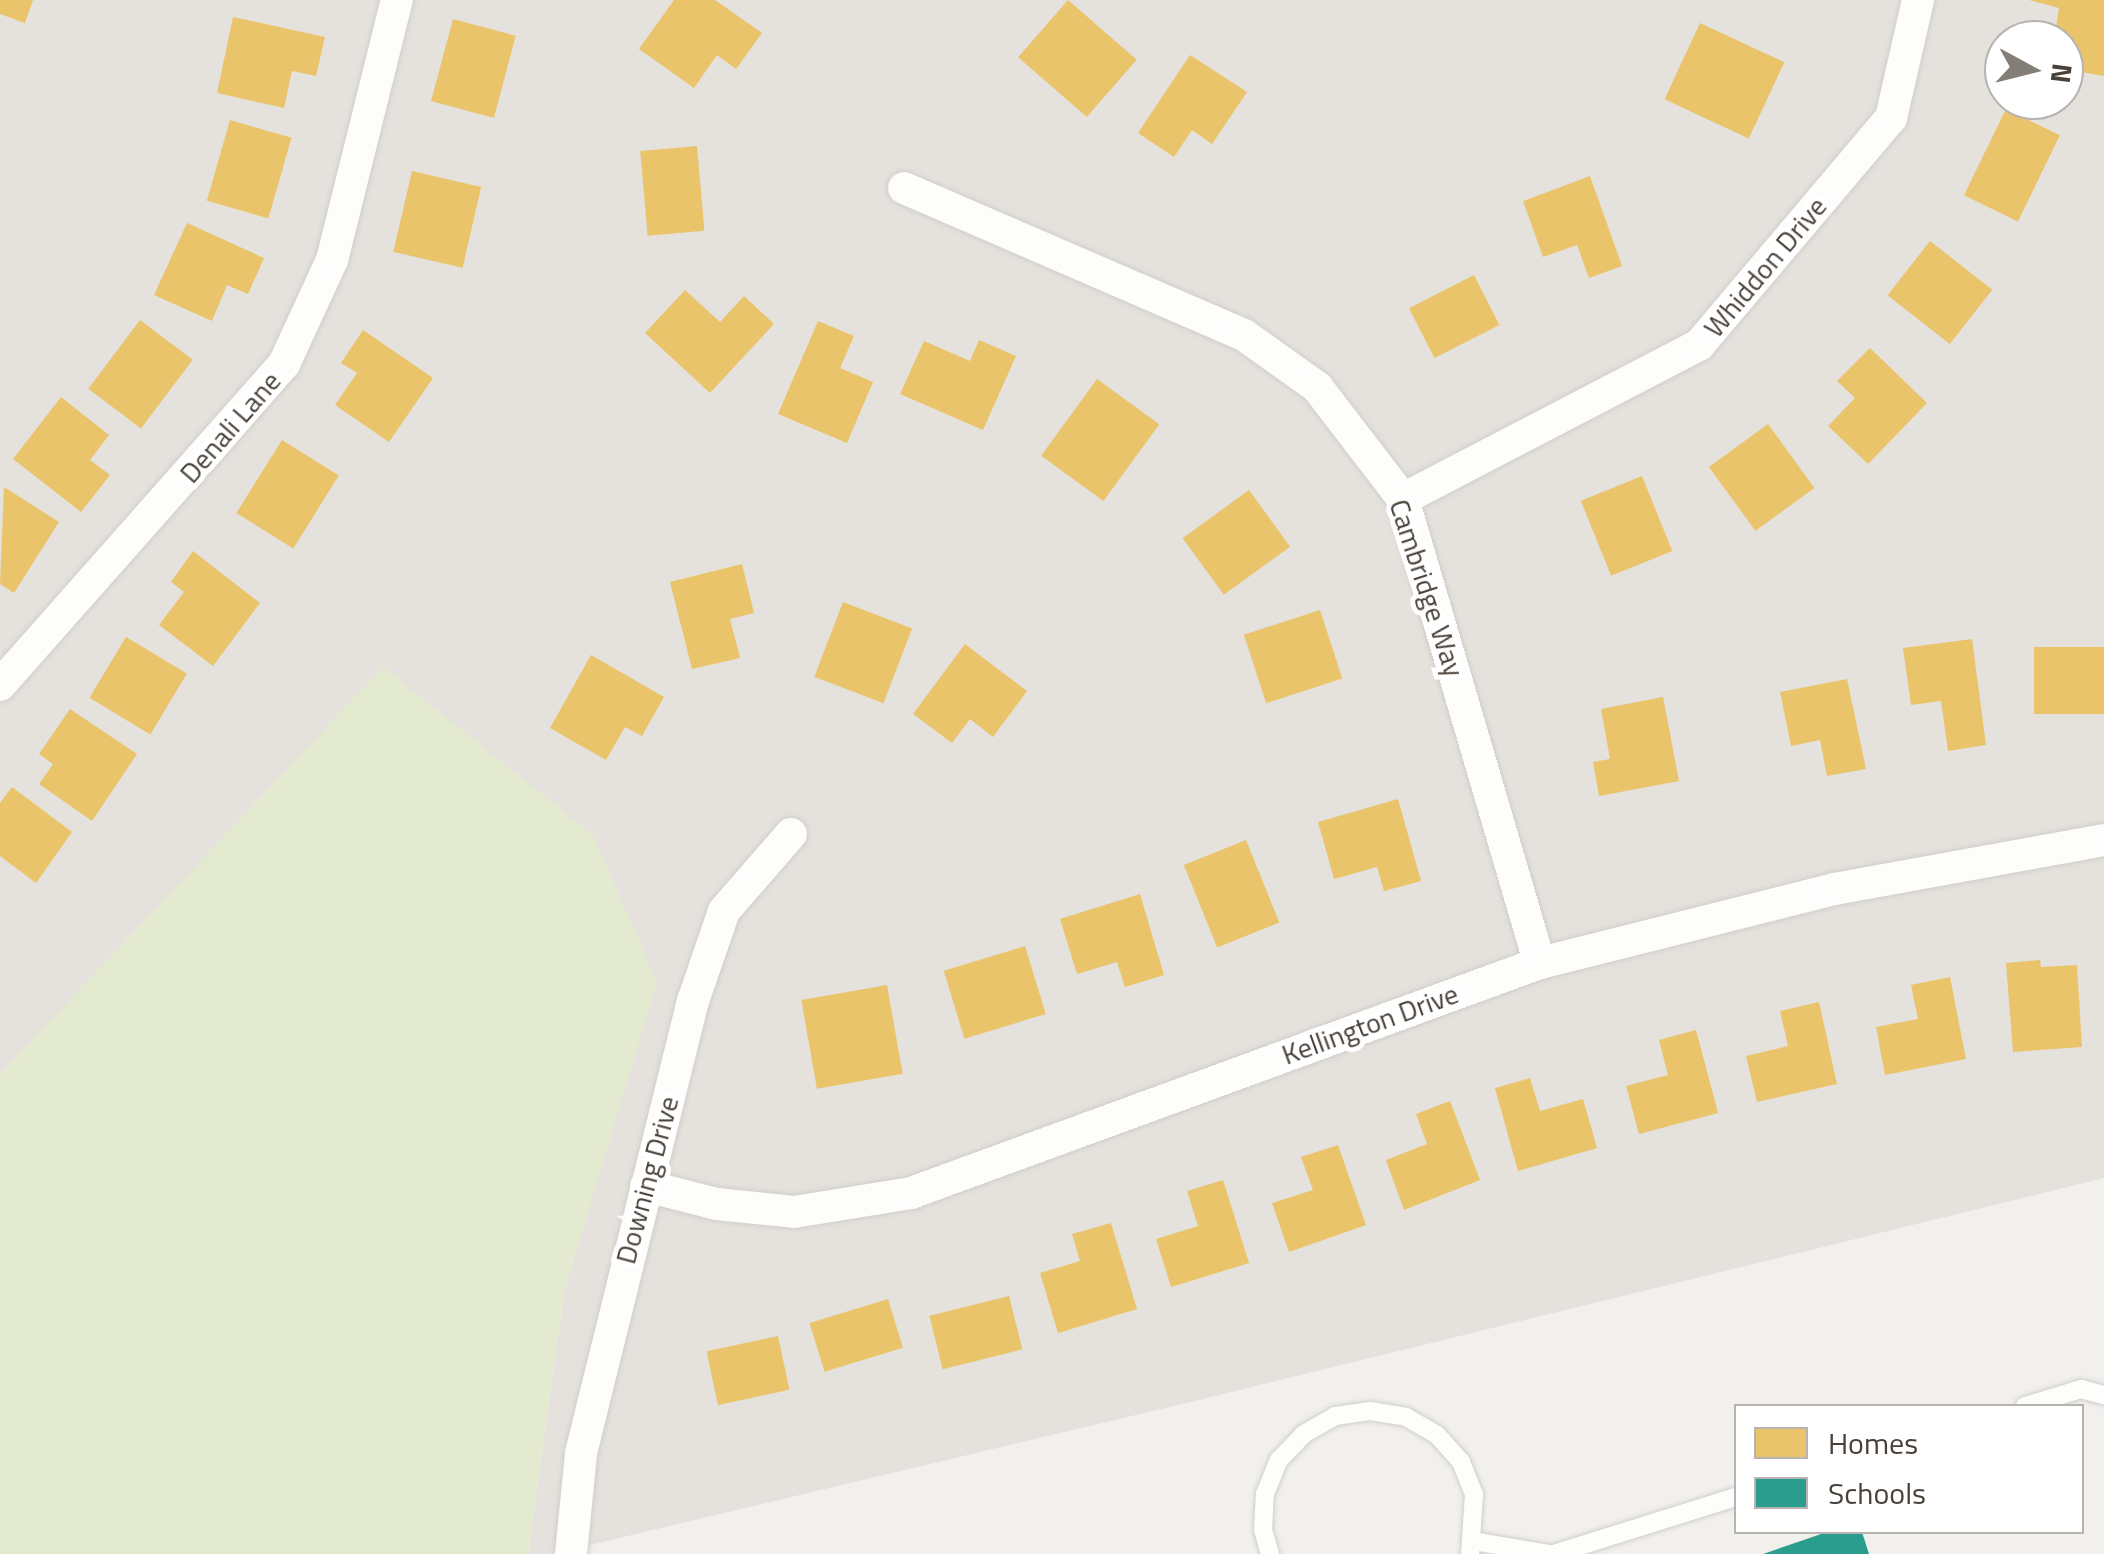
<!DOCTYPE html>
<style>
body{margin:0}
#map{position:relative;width:2104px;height:1554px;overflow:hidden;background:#f2f0ed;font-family:"Titillium Web",sans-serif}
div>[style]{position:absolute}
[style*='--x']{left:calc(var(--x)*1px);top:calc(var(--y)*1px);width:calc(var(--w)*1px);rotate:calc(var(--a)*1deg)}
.residential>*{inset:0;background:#e5e1dc}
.green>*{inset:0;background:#e4ead0}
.homes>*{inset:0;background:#e9c46a;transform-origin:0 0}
.schools>*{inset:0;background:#2a9d8f}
.roads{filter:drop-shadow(0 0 2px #d0cecb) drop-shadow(0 0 2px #d0cecb)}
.lane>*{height:18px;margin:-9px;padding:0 9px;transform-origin:9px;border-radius:9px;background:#fdfdfc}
.street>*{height:32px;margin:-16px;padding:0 16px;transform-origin:16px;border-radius:16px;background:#fdfdfc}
span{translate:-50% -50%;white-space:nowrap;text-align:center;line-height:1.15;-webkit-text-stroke:10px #fff;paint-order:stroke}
.street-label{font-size:28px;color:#484039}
.legend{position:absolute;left:1734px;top:1404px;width:350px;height:130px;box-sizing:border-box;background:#fff;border:2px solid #b6b3b0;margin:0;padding:12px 18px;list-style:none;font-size:30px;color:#484039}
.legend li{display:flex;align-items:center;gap:20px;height:50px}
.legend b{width:50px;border:2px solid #b6b3b0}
.north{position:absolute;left:1984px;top:20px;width:100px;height:100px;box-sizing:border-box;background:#fff;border:2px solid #b6b3b0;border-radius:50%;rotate:97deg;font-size:28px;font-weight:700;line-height:40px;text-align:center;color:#484039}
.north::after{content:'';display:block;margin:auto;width:35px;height:45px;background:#847e78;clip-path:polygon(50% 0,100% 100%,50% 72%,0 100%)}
</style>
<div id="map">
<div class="residential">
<i style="clip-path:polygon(evenodd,0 0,2104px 0,2104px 1178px,1199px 1400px,552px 1554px,528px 1554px,564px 1292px,656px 982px,0 1074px,0 0,2004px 40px,2064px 40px,2064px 100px,2004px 100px,2004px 40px)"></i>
</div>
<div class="green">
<i style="clip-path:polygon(383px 667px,593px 835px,657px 982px,564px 1292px,528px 1554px,0 1554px,0 1074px)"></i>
</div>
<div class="homes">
<i style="clip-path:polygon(0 0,33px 0,25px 23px,0 14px)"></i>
<i style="clip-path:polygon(674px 0,715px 0,762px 33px,736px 69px,717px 55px,694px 88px,639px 49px)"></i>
<i style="left:1068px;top:0;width:91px;height:76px;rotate:41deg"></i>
<i style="clip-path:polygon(2029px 0,2104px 0,2104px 76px,2064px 69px,2064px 40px,2054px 40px,2059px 8px)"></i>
<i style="clip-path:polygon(233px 17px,325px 37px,316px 76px,292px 71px,284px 108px,217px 93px)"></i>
<i style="left:453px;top:19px;width:65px;height:85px;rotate:15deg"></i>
<i style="left:1700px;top:23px;width:93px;height:84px;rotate:25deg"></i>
<i style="clip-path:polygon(1190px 55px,1247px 92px,1212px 144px,1192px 130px,1174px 157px,1138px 133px)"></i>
<i style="left:2006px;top:109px;width:60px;height:96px;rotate:26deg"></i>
<i style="left:230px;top:120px;width:64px;height:84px;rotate:16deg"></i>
<i style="left:697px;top:146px;width:85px;height:57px;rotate:85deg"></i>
<i style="left:412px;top:171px;width:71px;height:83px;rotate:13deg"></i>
<i style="clip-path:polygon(1590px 176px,1622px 266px,1589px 278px,1577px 245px,1543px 257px,1523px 201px)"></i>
<i style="clip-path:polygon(187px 223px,264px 258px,248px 294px,227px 285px,212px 321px,154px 295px)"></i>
<i style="left:1930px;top:241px;width:79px;height:69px;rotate:38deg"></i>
<i style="left:1474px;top:275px;width:56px;height:73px;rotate:63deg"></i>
<i style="clip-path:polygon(685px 290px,720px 322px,744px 296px,774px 324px,710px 393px,645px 333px)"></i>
<i style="left:140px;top:320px;width:66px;height:86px;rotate:37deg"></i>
<i style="clip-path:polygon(818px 321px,854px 336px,840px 368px,873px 382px,847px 443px,778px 414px)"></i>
<i style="clip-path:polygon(363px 330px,433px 378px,389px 442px,335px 405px,357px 373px,341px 363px)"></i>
<i style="clip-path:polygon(979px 340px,1016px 356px,983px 430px,900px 394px,924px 341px,970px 361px)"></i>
<i style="clip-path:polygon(1870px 348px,1927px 403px,1868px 464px,1828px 426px,1855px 398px,1837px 381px)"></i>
<i style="left:1097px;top:379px;width:77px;height:95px;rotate:36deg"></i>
<i style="clip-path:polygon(61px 397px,109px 435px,90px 460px,110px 475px,81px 512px,13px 459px)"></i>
<i style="left:1768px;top:424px;width:79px;height:73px;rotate:54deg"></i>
<i style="left:282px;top:440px;width:67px;height:86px;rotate:32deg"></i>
<i style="left:1642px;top:476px;width:81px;height:66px;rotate:68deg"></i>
<i style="clip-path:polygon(4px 487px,59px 522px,14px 593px,0 584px)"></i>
<i style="left:1249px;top:490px;width:70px;height:82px;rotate:54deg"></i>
<i style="clip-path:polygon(193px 551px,260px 603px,213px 666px,159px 625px,184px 592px,171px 582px)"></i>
<i style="clip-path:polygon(742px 564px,754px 613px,730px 619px,740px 658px,692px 669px,670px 582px)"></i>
<i style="left:843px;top:602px;width:74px;height:80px;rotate:21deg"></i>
<i style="left:1320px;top:610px;width:72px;height:80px;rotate:72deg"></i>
<i style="left:126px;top:637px;width:71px;height:71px;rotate:31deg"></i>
<i style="clip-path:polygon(1972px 639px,1986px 745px,1948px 751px,1941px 701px,1911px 705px,1903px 648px)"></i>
<i style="clip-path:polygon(965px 644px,1027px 691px,993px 737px,970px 719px,952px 743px,913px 714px)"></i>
<i style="left:2104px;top:647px;width:67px;height:70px;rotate:90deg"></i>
<i style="clip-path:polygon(591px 655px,664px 697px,642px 736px,625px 727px,606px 760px,550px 728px)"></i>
<i style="clip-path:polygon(1847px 679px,1866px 769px,1827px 776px,1820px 740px,1791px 746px,1780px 692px)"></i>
<i style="clip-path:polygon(1663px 697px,1679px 781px,1599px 796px,1593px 762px,1610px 759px,1601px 709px)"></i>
<i style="clip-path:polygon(70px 709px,137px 754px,92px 821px,39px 784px,53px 764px,39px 754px)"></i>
<i style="clip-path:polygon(12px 787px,72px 832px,36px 883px,0 856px,0 803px)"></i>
<i style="clip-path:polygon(1398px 799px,1421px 881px,1384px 891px,1377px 867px,1334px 879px,1318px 822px)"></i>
<i style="left:1246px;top:840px;width:89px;height:67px;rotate:68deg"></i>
<i style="clip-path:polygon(1140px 894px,1164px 975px,1125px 987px,1117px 962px,1077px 974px,1060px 919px)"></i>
<i style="left:1025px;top:946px;width:71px;height:85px;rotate:73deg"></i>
<i style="clip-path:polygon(2040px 960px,2041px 967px,2077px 965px,2082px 1047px,2013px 1052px,2006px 963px)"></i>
<i style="clip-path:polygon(1950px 977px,1966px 1059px,1885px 1075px,1876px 1027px,1918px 1019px,1911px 985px)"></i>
<i style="left:887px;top:985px;width:90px;height:87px;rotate:80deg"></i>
<i style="clip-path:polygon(1819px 1002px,1837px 1084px,1757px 1102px,1746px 1056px,1788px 1046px,1780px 1011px)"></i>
<i style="clip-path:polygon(1696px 1030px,1718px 1113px,1639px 1134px,1626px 1086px,1668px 1075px,1659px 1040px)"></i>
<i style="clip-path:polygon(1530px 1078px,1540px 1111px,1583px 1099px,1597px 1148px,1518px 1171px,1495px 1088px)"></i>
<i style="clip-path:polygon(1450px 1101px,1480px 1180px,1404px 1210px,1386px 1160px,1427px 1144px,1416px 1114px)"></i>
<i style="clip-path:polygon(1338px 1145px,1366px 1225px,1289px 1252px,1272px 1203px,1313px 1190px,1301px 1157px)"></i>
<i style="clip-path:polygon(1223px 1180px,1249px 1263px,1171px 1287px,1156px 1239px,1198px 1226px,1187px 1191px)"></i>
<i style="clip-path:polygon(1111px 1223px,1137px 1309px,1058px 1333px,1040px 1273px,1080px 1261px,1072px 1234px)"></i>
<i style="left:1009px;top:1296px;width:55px;height:82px;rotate:76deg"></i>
<i style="left:888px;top:1299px;width:51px;height:82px;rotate:73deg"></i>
<i style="left:778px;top:1336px;width:55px;height:73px;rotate:78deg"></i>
</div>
<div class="schools">
<i style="clip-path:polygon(1827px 1532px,1862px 1532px,1869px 1554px,1763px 1554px)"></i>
</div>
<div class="roads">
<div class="lane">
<i style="--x:2025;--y:1406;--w:59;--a:-16.9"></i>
<i style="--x:2081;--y:1389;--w:24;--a:15"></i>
<i style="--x:1473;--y:1541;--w:78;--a:9.6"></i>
<i style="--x:1270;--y:1554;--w:25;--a:-106"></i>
<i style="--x:1263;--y:1530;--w:36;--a:-87"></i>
<i style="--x:1265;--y:1494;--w:37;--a:-68"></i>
<i style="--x:1279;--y:1460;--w:36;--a:-46"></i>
<i style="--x:1304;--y:1434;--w:36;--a:-30"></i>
<i style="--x:1335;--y:1416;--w:35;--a:-8"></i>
<i style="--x:1370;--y:1411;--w:36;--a:9"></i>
<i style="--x:1406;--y:1417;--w:36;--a:30"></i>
<i style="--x:1437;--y:1435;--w:36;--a:48"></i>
<i style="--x:1461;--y:1462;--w:35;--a:68"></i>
<i style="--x:1474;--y:1494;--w:60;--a:93.8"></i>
<i style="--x:1554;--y:1554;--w:191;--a:-17.4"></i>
</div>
<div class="street">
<i style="--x:904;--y:188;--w:370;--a:23.4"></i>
<i style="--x:1244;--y:335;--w:90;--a:35.5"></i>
<i style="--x:1317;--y:387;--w:141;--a:52.5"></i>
<i style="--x:1403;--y:499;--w:484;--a:73.6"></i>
<i style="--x:1403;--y:499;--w:334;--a:-27.5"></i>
<i style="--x:1699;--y:345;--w:297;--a:-49.8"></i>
<i style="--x:1891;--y:118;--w:121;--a:-77.1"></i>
<i style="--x:0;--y:685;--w:429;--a:-48.5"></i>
<i style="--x:284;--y:364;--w:115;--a:-65.2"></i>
<i style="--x:332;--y:260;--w:268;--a:-76"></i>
<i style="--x:646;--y:1186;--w:73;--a:14.2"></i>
<i style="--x:717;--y:1204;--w:77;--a:5.9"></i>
<i style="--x:794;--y:1212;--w:119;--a:-9.2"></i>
<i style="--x:911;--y:1193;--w:670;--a:-20.09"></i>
<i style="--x:1540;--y:963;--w:304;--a:-14.1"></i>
<i style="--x:1835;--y:889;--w:273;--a:-10.3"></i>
<i style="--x:571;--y:1554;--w:101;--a:-84.3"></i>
<i style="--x:581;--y:1453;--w:466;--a:-76.1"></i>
<i style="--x:693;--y:1001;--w:95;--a:-71"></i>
<i style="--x:724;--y:911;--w:102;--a:-49"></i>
</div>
</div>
<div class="street-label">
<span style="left:1765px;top:267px;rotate:-50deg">Whiddon Drive</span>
<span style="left:230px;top:427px;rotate:-49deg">Denali Lane</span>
<span style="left:1427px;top:588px;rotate:72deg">Cambridge Way</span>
<span style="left:1370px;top:1024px;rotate:-20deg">Kellington Drive</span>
<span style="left:647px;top:1180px;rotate:-75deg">Downing Drive</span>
</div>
<ul class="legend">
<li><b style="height:28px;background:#e9c46a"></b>Homes</li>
<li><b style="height:28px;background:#2a9d8f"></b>Schools</li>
</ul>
<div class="north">N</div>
</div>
